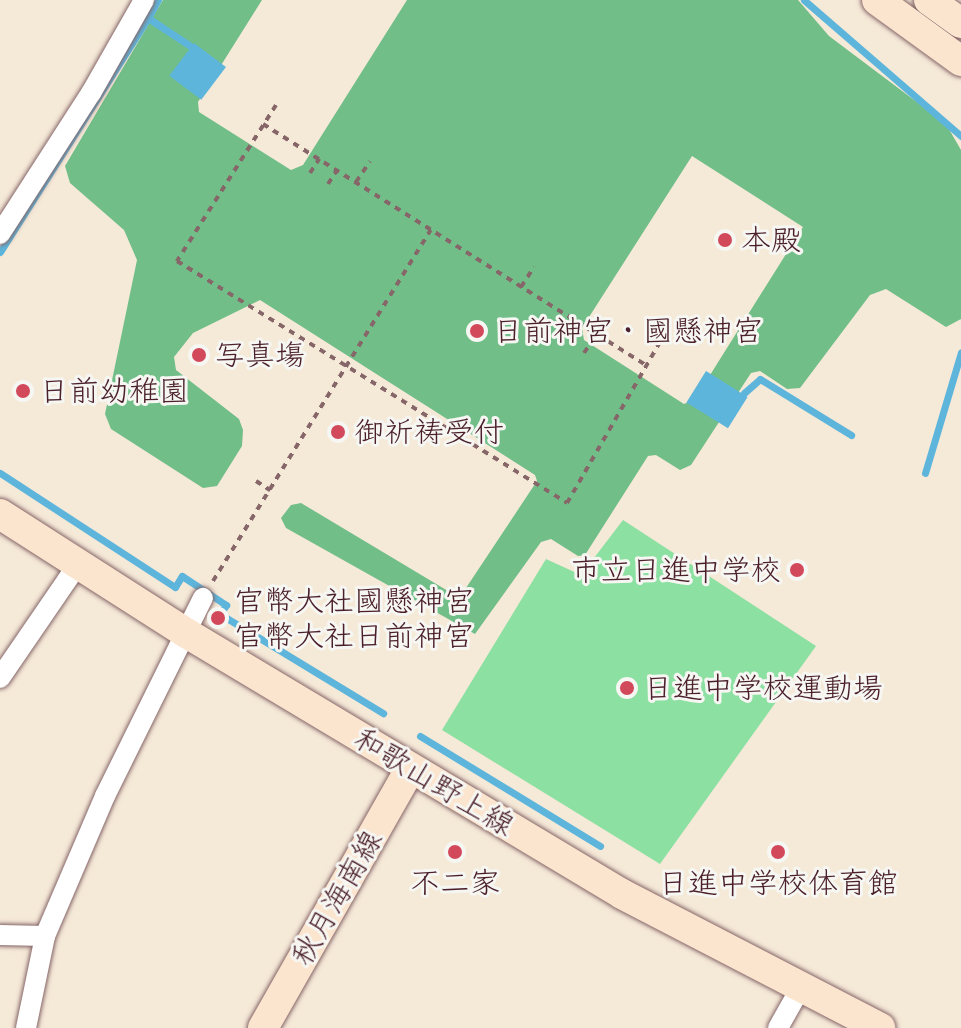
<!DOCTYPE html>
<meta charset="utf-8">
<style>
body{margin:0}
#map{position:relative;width:961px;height:1028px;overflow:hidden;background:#f5e9d8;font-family:Sriracha,"Klee One",sans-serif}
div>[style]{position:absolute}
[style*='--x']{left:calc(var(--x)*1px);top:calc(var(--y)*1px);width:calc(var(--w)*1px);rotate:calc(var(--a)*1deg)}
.green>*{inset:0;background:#8ce0a2}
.forest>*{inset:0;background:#71be88}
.water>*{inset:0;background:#5eb5db;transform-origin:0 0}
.stream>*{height:7px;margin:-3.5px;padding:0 3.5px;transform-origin:3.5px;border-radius:3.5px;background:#5eb5db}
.path>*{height:4px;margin-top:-2px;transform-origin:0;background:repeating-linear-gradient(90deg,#866668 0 6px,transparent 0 12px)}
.roads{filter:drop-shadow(0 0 2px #866668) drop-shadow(0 0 2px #866668)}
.street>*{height:20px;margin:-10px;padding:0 10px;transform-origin:10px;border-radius:10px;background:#fff}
.secondary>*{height:30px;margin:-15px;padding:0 15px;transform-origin:15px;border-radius:15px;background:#fce5cf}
.dots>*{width:22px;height:22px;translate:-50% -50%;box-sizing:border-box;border:4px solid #f6f6f2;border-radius:50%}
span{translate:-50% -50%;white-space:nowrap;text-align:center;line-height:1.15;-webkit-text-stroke:6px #f6f6f2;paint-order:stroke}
.poi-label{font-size:30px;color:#4a1f2b}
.left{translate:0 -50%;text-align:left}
.right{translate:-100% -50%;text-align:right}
.street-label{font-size:30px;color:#4a1f2b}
</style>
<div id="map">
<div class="green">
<i style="clip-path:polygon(623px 520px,816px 646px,660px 864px,442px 730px,546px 559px,581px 575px)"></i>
</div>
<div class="forest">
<i style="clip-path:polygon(evenodd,163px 0,262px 0,198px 102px,199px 112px,291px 170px,303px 165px,407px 0,798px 0,829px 36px,946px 124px,961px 150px,961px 319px,946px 327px,886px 289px,870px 295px,800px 388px,787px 389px,760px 371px,751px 373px,691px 465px,680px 470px,656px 455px,648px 456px,585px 555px,578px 556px,551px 539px,541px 542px,475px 634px,286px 528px,281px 518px,291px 505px,301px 503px,453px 594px,462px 594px,537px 481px,535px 475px,260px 300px,193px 333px,174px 357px,176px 370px,239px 419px,243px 430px,242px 446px,217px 486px,203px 488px,111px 429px,105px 414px,137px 260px,124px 230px,70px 183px,65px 166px,163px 0,692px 156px,803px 227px,695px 399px,684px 404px,584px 340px,582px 328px,692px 156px)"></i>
</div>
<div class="water">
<i style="left:194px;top:43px;width:40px;height:41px;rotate:37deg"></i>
<i style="left:706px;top:371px;width:49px;height:37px;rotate:32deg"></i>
</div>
<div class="stream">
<i style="--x:804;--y:0;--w:208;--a:40.9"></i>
<i style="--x:148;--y:18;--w:21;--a:-61"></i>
<i style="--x:0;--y:252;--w:277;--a:-57.7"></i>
<i style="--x:148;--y:18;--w:49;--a:33.4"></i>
<i style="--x:744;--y:393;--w:21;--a:-41"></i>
<i style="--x:760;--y:379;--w:107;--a:31.6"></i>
<i style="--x:0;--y:473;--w:209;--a:33.1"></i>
<i style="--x:175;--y:587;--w:13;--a:-58"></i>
<i style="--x:182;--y:576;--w:53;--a:33.4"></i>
<i style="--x:226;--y:605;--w:11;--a:124"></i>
<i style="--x:220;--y:614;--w:191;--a:31.3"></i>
<i style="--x:925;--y:473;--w:126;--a:-73.4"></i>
<i style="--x:420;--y:736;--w:211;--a:31.4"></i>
</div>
<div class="path">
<i style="--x:276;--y:105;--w:185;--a:122.4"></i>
<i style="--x:177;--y:261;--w:459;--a:31.8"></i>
<i style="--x:567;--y:503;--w:192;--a:-60"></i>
<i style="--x:263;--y:124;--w:454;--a:32.2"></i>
<i style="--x:310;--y:173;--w:17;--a:-57"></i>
<i style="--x:356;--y:182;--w:25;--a:-56"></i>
<i style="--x:328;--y:184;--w:17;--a:-57"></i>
<i style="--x:521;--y:287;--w:24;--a:-57"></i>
<i style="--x:562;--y:337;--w:20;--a:-57"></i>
<i style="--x:584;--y:353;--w:22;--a:-56"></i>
<i style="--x:256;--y:481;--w:17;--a:33"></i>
<i style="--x:213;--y:581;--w:413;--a:-58.2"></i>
</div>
<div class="roads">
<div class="street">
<i style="--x:0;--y:234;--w:168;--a:-57.2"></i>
<i style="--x:91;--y:93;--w:107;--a:-60.3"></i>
<i style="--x:0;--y:678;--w:138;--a:-55.6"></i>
<i style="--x:0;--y:935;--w:45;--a:1.3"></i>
<i style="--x:26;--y:1028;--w:94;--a:-78.3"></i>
<i style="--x:45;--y:936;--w:152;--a:-66.8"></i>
<i style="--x:105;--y:796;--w:221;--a:-63.7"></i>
<i style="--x:778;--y:1028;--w:47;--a:-60.7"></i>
</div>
<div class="secondary">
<i style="--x:877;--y:0;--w:104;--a:36"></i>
<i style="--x:929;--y:0;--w:39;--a:36"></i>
<i style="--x:0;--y:514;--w:223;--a:32.6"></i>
<i style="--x:188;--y:634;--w:506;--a:30.92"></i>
<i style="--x:622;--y:894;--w:291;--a:27.4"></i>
<i style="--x:263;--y:1028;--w:298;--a:-60.4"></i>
</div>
</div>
<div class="dots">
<i style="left:725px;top:240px;background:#d1495b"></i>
<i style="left:477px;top:331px;background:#d1495b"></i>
<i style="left:199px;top:355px;background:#d1495b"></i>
<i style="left:23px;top:391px;background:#d1495b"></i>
<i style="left:338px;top:432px;background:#d1495b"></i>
<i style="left:797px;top:570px;background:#d1495b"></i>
<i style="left:218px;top:618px;background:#d1495b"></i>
<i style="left:627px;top:688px;background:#d1495b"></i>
<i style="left:455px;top:852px;background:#d1495b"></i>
<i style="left:778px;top:852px;background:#d1495b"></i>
</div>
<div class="poi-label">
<span class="left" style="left:741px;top:240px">本殿</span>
<span class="left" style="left:493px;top:331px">日前神宮・國懸神宮</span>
<span class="left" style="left:215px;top:355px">写真塲</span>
<span class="left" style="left:39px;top:391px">日前幼稚園</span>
<span class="left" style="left:354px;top:432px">御祈祷受付</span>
<span class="right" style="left:781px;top:570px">市立日進中学校</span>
<span class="left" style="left:234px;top:618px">官幣大社國懸神宮<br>官幣大社日前神宮</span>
<span class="left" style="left:643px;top:688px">日進中学校運動場</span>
<span style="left:455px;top:883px">不二家</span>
<span style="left:778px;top:883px">日進中学校体育館</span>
</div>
<div class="street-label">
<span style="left:434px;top:782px;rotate:31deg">和歌山野上線</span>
<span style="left:337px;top:898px;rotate:-60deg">秋月海南線</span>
</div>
</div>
